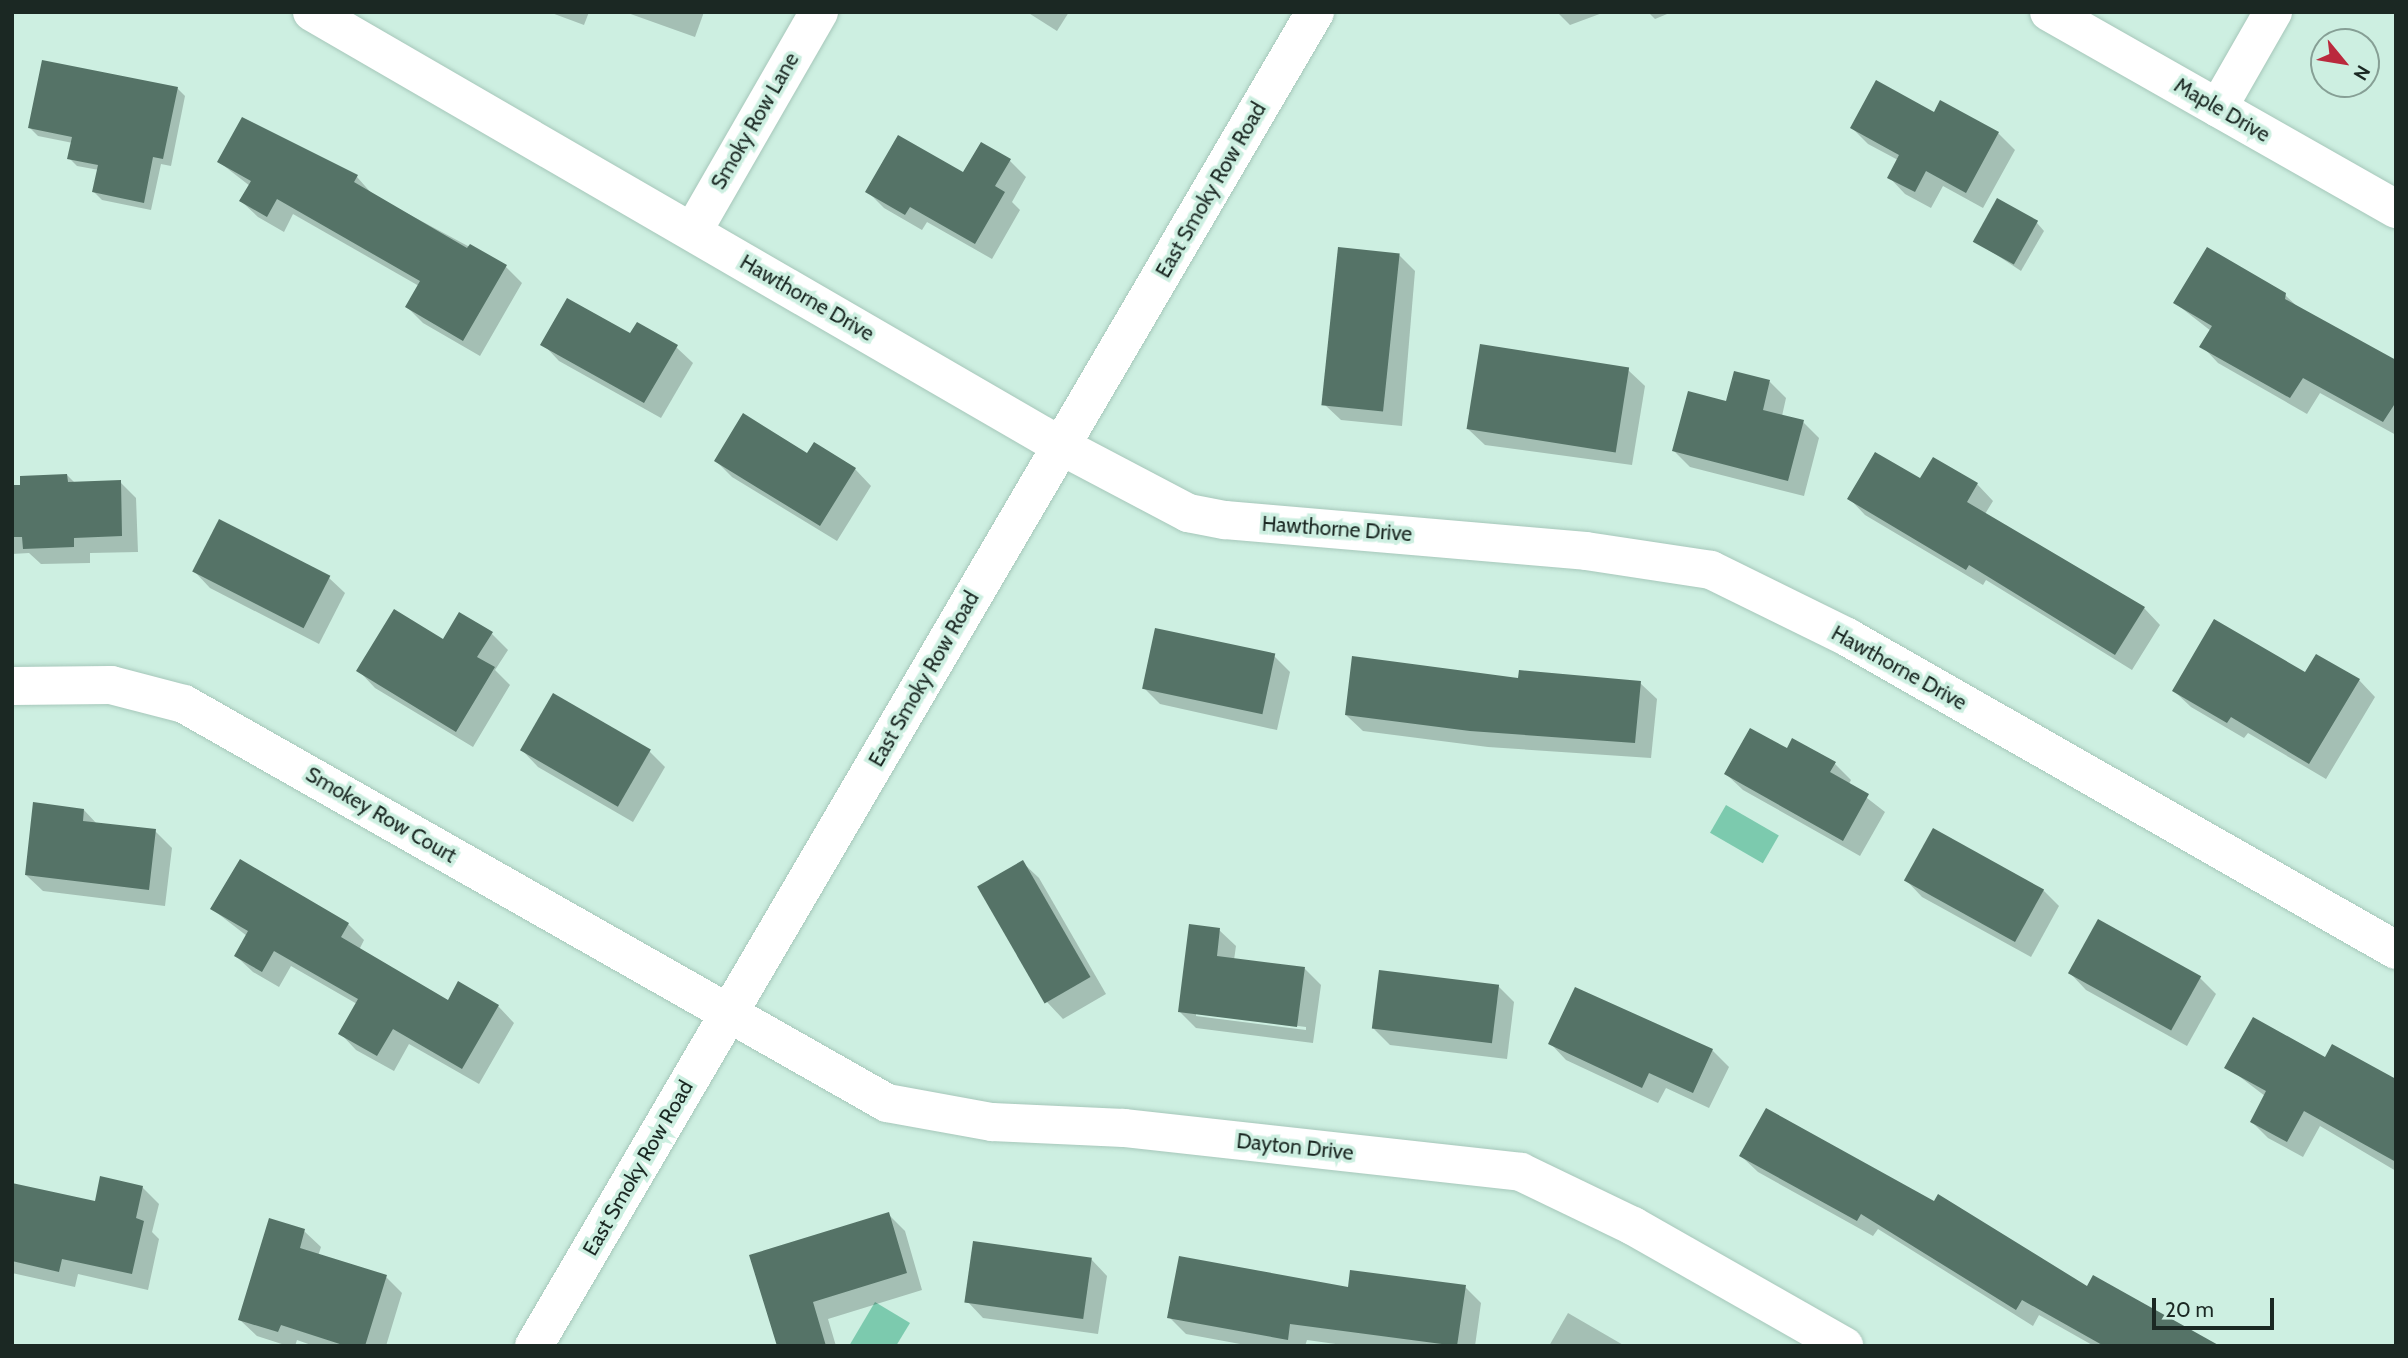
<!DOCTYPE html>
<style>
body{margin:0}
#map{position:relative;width:2408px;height:1358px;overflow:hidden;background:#cdefe1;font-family:Cabin,sans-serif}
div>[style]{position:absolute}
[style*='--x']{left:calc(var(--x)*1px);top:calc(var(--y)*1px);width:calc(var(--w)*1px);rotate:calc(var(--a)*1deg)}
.water>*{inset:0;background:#7ccaae;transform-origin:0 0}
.shadow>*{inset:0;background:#0003}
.building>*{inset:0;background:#557367;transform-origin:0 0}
.roads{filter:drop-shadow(0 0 2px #a6c7ba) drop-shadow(0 0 2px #a6c7ba)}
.minor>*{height:38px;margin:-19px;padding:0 19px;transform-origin:19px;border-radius:19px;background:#fff}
.tertiary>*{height:38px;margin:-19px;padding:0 19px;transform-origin:19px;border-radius:19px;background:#fff}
span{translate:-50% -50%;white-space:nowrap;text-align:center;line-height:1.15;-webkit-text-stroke:7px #cdefe1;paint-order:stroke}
.street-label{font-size:21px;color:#1b2823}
.frame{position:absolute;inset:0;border:14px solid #1b2823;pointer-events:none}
.north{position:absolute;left:2310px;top:28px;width:70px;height:70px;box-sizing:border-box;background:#cdefe1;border:2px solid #869f95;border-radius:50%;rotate:120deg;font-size:19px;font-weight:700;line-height:28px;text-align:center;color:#1b2823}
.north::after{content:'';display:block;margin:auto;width:24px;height:32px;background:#ba293d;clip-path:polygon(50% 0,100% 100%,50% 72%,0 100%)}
.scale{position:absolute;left:2152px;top:1298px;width:122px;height:32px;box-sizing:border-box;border:4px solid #1b2823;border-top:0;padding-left:9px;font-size:21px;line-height:24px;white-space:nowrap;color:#1b2823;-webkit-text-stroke:5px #cdefe1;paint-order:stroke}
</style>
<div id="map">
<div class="water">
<i style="left:1726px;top:805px;width:61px;height:32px;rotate:30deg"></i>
<i style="clip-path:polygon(875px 1302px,910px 1323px,896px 1346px,849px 1346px)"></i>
</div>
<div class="shadow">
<i style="clip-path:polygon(549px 12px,589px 12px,584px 25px)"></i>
<i style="clip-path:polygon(625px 12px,704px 12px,695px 37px)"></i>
<i style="clip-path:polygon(1027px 12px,1069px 12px,1057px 31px)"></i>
<i style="clip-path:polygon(1557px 12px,1605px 12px,1570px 25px)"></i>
<i style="clip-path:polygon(1648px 12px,1672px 12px,1655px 19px)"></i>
<i style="clip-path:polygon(177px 88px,185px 96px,171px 166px,161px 164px,151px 210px,102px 200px,94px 192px,99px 170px,77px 166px,69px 158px,73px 143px,38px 136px,30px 128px)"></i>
<i style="clip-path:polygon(1934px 114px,1998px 133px,2015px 150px,1983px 208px,1943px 186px,1931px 208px,1905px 194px,1889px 177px,1898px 160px,1868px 144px,1852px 128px)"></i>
<i style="clip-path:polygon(242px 120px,357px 177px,373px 195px,505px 266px,522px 283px,480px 356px,423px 323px,407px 307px,419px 286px,293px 214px,284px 232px,258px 217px,241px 201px,250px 186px,219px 162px)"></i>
<i style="clip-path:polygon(1010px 161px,1026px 177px,1012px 202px,1020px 210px,992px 259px,927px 222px,922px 230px,884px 208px,868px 192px,964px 175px)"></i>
<i style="clip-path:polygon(2037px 223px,2044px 231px,2021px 271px,1974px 240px)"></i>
<i style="clip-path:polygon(1399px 255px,1415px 271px,1402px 426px,1341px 420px,1324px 404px)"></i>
<i style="clip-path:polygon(2285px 295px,2300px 309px,2396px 362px,2396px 435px,2320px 393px,2307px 414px,2218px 363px,2202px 346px,2211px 331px,2175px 303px)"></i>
<i style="clip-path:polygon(631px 336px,676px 347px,693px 363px,661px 418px,559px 361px,543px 344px)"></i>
<i style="clip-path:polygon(1628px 370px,1645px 386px,1632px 465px,1485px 445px,1468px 429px)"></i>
<i style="clip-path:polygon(1770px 382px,1786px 398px,1782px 416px,1803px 422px,1819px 438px,1804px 496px,1690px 467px,1674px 451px,1728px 403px)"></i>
<i style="clip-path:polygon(807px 455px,855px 469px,871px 486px,837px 541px,732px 477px,716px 461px)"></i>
<i style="clip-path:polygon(67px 475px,75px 483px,120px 482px,136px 498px,138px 552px,90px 553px,90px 563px,41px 564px,29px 553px,12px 554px,12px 487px)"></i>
<i style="clip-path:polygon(1977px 484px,1993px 501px,1985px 514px,2144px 608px,2160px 625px,2132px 670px,1986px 580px,1983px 585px,1865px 515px,1849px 498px)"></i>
<i style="clip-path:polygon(194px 571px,328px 577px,345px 593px,319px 644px,210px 588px)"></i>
<i style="clip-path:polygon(492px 634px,508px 650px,495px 670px,510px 685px,473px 747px,375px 688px,359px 671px)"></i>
<i style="clip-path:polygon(1274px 656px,1290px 672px,1277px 730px,1160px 704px,1143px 687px)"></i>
<i style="clip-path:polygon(2305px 675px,2359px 680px,2375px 697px,2326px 779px,2248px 733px,2244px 738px,2191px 707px,2174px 691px)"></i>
<i style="clip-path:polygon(1640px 683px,1657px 699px,1651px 758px,1488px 747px,1363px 731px,1346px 715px)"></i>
<i style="clip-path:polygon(1793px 740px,1835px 764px,1851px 780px,1849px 784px,1885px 812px,1860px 856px,1743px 790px,1726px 774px,1788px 751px)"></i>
<i style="clip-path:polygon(522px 750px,649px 751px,665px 767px,633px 822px,538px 767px)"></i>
<i style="clip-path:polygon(84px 810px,97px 824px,155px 831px,172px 848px,165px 906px,43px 891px,26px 875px)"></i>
<i style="clip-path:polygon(1022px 862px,1039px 878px,1106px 994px,1063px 1019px,1047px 1002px)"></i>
<i style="clip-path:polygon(1906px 880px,2043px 890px,2059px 906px,2031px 957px,1922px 897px)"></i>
<i style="clip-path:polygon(212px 909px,348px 924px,364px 940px,359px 950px,448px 1002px,498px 1006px,514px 1023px,479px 1084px,409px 1044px,394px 1071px,356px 1050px,340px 1033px,357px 1004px,291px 966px,279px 987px,253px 972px,236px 956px,247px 936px)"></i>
<i style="clip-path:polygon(2099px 921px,2200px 978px,2216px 994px,2187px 1046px,2086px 990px,2070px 973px)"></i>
<i style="clip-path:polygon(evenodd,1219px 930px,1236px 946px,1234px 960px,1305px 969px,1321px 985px,1313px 1043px,1196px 1028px,1180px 1012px,1219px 930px,1196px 1013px,1306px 1027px,1306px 1030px,1196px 1016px,1196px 1013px)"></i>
<i style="clip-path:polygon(1498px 986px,1514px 1002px,1507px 1059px,1390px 1045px,1373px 1028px)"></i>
<i style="clip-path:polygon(1550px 1043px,1712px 1050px,1729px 1067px,1709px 1108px,1666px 1088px,1658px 1103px,1566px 1060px)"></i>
<i style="clip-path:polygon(2326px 1060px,2396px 1082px,2396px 1171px,2320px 1126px,2303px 1157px,2268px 1138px,2252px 1122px,2265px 1096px,2227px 1067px)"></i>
<i style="clip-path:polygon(1741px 1156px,2087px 1288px,2210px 1346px,2094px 1346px,2039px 1315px,2033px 1326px,1878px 1229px,1873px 1236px,1758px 1172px)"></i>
<i style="clip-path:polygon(12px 1185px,96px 1204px,142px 1187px,159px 1204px,152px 1232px,159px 1239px,148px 1290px,78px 1274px,75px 1287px,12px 1273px)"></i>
<i style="clip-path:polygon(888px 1214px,905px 1231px,922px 1290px,828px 1319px,836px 1346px,778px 1346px,751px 1256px)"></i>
<i style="clip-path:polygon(270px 1220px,304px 1231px,321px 1247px,318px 1256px,386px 1277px,402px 1293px,386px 1346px,314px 1346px,297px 1340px,295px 1346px,288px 1346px,257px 1336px,240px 1320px)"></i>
<i style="clip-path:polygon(1091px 1259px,1107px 1276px,1098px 1334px,983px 1318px,967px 1301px)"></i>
<i style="clip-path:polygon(1465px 1287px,1481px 1303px,1475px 1346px,1350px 1346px,1307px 1340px,1305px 1346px,1251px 1346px,1186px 1334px,1169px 1317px,1350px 1289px)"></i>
<i style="clip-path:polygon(1568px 1313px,1625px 1346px,1549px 1346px)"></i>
</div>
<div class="building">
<i style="clip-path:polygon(42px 60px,178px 87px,163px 159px,153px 157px,144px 203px,92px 192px,98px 165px,67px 159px,72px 137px,28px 128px)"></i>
<i style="clip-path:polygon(1876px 80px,1934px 112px,1940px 100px,1999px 132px,1966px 193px,1926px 171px,1915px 192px,1887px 178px,1899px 155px,1850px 128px)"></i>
<i style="clip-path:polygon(242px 117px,358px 175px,354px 182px,467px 248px,470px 244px,507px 265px,463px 341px,405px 307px,420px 281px,277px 199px,267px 217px,239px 201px,251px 181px,217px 162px)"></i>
<i style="clip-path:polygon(898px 135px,963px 172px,981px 142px,1011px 159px,995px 186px,1005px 192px,975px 244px,910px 207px,905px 215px,865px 192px)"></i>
<i style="left:1997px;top:198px;width:47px;height:50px;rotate:29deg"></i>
<i style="left:1338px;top:247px;width:62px;height:159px;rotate:6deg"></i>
<i style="clip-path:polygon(2207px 247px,2286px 293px,2285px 299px,2396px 360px,2396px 402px,2383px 422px,2303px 378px,2290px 398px,2199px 347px,2212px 326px,2173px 303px)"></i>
<i style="clip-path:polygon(567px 298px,630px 333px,637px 322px,678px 345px,644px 403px,540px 345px)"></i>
<i style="left:1480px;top:344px;width:151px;height:86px;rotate:9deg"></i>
<i style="clip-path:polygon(1734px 371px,1770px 380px,1763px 410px,1804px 420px,1788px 481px,1672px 451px,1688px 391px,1726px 401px)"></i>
<i style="clip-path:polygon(743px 413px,807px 453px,814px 442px,856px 468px,820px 526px,714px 461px)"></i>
<i style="clip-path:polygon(1875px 452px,1920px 478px,1933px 457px,1978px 483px,1967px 502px,2145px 607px,2115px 655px,1969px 565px,1966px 570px,1847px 499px)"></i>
<i style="clip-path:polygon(67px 474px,68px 482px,121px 480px,122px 536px,74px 538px,74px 547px,23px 549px,22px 537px,12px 537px,12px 485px,20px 485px,20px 476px)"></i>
<i style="left:219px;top:519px;width:125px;height:59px;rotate:27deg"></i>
<i style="clip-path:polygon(394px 609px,443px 639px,459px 612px,493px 632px,477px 657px,495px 667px,456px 732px,356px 671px)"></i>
<i style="clip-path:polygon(2214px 619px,2305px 672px,2316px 654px,2360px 679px,2309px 764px,2231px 717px,2227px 723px,2172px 691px)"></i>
<i style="left:1155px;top:628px;width:123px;height:62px;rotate:12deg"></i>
<i style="clip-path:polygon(1352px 656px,1518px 678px,1519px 670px,1641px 681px,1635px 743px,1470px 731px,1345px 715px)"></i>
<i style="left:553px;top:693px;width:113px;height:66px;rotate:30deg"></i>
<i style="clip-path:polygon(1750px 728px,1787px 748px,1792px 738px,1836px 762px,1830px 772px,1869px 794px,1843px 841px,1724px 774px)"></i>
<i style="clip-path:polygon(33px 802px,84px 809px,83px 821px,156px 829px,149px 890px,25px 875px)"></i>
<i style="left:1933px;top:828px;width:127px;height:60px;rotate:29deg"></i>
<i style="clip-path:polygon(240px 859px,349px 923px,341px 937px,448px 1000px,458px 981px,499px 1005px,462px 1069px,393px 1029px,377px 1056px,338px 1034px,358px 999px,274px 951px,262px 972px,234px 956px,248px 931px,210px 909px)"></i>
<i style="left:1023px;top:860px;width:135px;height:53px;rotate:60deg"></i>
<i style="left:2098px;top:919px;width:118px;height:62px;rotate:29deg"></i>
<i style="clip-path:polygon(1189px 924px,1220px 928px,1217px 956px,1305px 967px,1297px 1027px,1178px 1012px)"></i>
<i style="left:1379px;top:970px;width:121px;height:59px;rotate:7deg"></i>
<i style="clip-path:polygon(1575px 987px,1713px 1049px,1693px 1093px,1649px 1073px,1642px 1088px,1548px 1044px)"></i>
<i style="clip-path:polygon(2253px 1017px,2325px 1057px,2332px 1044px,2396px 1079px,2396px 1162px,2304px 1111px,2287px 1142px,2250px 1122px,2266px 1091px,2224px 1068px)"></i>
<i style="clip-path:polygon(1766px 1108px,1934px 1201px,1938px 1194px,2087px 1286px,2093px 1275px,2220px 1346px,2104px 1346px,2022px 1300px,2016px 1310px,1861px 1214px,1857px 1221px,1739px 1156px)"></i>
<i style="clip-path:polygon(100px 1176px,143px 1186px,136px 1218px,144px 1221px,132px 1274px,62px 1259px,59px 1272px,12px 1261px,12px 1183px,95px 1201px)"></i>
<i style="clip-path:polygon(889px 1212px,907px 1273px,813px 1302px,826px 1346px,777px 1346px,749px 1255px)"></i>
<i style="clip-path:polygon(269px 1218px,305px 1229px,300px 1248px,387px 1275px,365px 1346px,346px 1346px,281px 1325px,278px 1332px,238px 1320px)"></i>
<i style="left:973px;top:1241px;width:120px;height:62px;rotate:8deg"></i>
<i style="clip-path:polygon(1179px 1256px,1348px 1287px,1350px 1270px,1466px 1285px,1457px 1346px,1290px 1324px,1288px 1340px,1167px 1318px)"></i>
</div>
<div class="roads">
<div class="minor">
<i style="--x:312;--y:12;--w:866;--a:30.09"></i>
<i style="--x:1061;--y:446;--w:144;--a:27.8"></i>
<i style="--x:1188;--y:513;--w:38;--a:11"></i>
<i style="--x:1225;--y:520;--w:362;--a:4.9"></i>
<i style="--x:1586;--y:551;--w:126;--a:8.6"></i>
<i style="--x:1711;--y:570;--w:152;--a:26.2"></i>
<i style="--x:1847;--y:637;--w:632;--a:29.69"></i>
<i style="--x:2049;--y:12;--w:399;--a:29.6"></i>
<i style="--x:2218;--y:108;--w:111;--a:-60.2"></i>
<i style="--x:693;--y:231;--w:253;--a:-60.1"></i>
<i style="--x:12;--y:686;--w:99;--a:-0.6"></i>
<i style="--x:111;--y:685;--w:75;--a:14.6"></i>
<i style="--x:184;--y:704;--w:808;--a:29.58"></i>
<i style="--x:887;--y:1103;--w:107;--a:10.3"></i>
<i style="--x:992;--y:1122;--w:132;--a:2.6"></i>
<i style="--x:1124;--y:1128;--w:399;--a:6.3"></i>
<i style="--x:1521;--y:1172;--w:124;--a:25.7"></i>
<i style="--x:1633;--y:1226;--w:243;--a:29.6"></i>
</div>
<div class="tertiary">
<i style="--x:534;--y:1346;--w:1546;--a:-59.65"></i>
</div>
</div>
<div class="street-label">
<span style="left:2222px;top:110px;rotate:30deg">Maple Drive</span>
<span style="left:755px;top:121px;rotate:-60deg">Smoky Row Lane</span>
<span style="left:1211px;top:190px;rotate:-60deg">East Smoky Row Road</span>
<span style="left:807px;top:298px;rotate:30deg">Hawthorne Drive</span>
<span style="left:1337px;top:529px;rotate:4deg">Hawthorne Drive</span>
<span style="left:1899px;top:668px;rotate:29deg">Hawthorne Drive</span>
<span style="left:924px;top:679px;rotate:-60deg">East Smoky Row Road</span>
<span style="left:381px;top:815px;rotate:30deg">Smokey Row Court</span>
<span style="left:1295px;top:1147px;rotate:6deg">Dayton Drive</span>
<span style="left:638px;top:1168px;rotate:-60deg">East Smoky Row Road</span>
</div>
<div class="frame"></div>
<div class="north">N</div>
<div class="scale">20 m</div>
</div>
